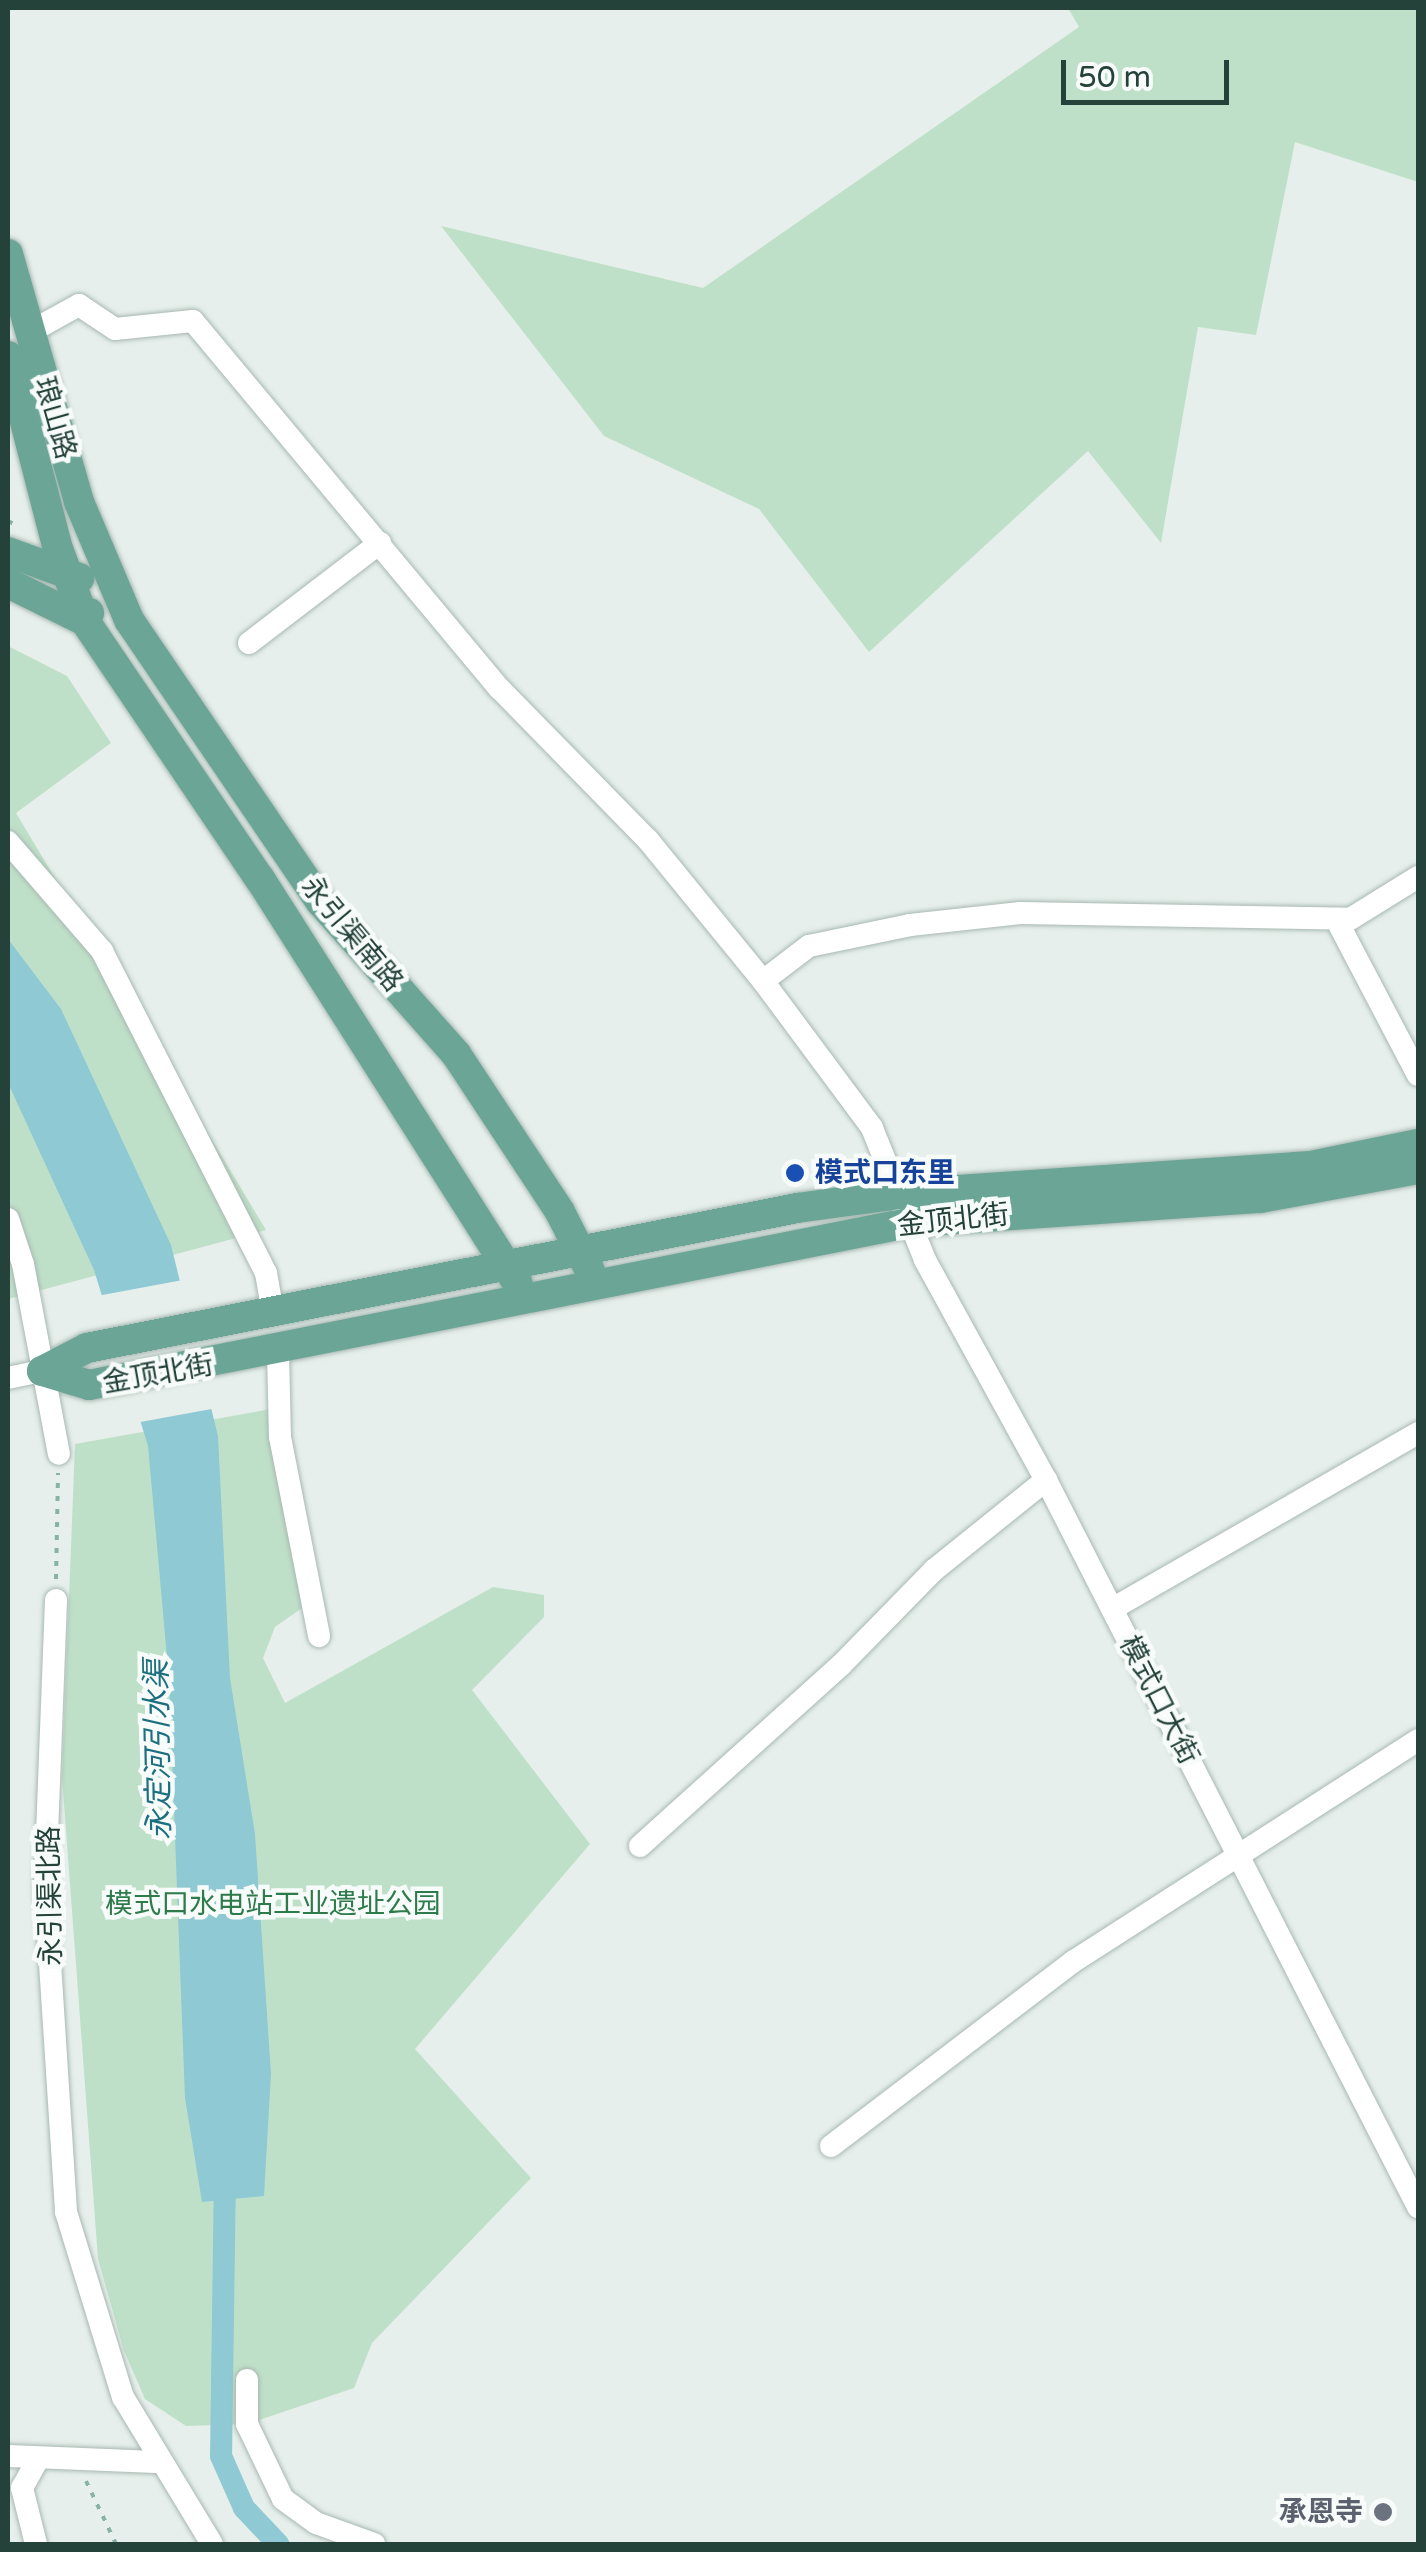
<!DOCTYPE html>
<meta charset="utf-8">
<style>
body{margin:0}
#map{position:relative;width:1426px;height:2552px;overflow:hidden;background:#e6efeb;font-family:"Varela Round","Noto Sans SC",sans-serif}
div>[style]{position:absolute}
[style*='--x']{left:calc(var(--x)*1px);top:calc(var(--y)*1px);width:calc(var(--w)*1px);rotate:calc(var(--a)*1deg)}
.green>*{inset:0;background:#bfe0c8}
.water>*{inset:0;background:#8ec9d4}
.pier>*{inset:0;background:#e6efeb}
.canal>*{height:22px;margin:-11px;padding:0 11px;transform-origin:11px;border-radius:11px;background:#8ec9d4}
.path>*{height:4px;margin-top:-2px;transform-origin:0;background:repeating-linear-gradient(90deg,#86b3a5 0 5px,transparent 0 13px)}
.roads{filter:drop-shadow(0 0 2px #a8b8b2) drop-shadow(0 0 2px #a8b8b2)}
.minor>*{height:22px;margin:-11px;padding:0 11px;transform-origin:11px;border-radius:11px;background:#fff}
.major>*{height:30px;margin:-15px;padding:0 15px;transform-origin:15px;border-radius:15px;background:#6aa596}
.dots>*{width:28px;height:28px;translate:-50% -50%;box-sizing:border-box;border:5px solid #f7fbf9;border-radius:50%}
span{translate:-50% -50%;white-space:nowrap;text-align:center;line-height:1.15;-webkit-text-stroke:9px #f7fbf9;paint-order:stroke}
.street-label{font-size:28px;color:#24423a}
.transit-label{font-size:28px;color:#164399;font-weight:700}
.left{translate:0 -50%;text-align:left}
.park-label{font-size:28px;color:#2d7a4b}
.worship-label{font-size:28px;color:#5b616d;font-weight:700}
.right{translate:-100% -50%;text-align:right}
.water-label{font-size:30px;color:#1c6f80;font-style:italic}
.frame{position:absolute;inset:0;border:10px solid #24423a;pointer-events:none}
.scale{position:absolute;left:1061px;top:60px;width:168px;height:45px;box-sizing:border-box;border:5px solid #24423a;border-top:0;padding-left:12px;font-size:30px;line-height:35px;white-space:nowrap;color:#24423a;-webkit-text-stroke:8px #f7fbf9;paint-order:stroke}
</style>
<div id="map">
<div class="green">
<i style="clip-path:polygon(1068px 8px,1418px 8px,1418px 182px,1295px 142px,1256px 335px,1198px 327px,1161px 543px,1088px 451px,869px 652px,759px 509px,604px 436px,441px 226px,703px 288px,1079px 27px)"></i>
<i style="clip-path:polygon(8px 646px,67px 676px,111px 743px,16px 813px,266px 1230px,8px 1299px)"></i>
<i style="clip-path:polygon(271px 1409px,302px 1608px,275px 1627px,263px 1658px,285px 1703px,493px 1587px,544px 1595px,544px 1617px,472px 1690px,590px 1844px,415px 2049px,531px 2178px,372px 2343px,354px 2388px,247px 2424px,186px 2426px,145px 2399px,124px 2351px,98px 2259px,62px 1777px,75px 1444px)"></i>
</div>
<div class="water">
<i style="clip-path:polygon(8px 939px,61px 1009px,171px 1245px,218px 1436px,230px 1678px,255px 1834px,271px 2074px,264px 2196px,202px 2202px,185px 2098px,169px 1679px,148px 1446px,94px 1270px,8px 1083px)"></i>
</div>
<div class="pier">
<i style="clip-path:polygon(188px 1279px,217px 1408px,135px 1423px,97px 1296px)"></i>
</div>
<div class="canal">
<i style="--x:225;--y:2172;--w:284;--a:90.8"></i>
<i style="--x:221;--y:2456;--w:57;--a:66.1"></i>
<i style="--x:244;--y:2508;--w:50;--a:46.6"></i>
</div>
<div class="path">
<i style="--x:8;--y:521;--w:11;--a:27"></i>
<i style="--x:56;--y:1579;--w:106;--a:-88.9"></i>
<i style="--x:86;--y:2481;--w:70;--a:64.5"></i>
</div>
<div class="roads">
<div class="minor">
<i style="--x:30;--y:332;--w:56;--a:-28.9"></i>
<i style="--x:79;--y:305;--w:43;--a:33.7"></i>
<i style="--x:115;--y:329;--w:78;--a:-5.9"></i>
<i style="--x:193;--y:321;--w:479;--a:50.2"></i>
<i style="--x:500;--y:689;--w:211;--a:45.6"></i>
<i style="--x:648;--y:840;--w:182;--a:50.8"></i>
<i style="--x:763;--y:981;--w:183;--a:53.4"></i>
<i style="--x:872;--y:1128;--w:142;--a:68.1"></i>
<i style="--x:925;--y:1260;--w:251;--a:61.2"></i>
<i style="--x:1046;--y:1480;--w:817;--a:62.9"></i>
<i style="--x:249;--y:643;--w:165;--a:-37.4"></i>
<i style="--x:8;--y:842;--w:144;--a:49.2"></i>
<i style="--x:102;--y:951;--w:361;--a:63"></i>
<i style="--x:266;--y:1273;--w:41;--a:80.1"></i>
<i style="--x:1336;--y:919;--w:176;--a:62.3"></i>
<i style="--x:763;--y:981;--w:58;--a:-37.3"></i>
<i style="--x:809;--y:946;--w:103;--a:-11.7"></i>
<i style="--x:910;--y:925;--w:111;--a:-6.2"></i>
<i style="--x:1020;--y:913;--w:330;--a:1"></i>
<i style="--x:1350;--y:919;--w:80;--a:-31.7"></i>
<i style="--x:8;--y:1219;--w:47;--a:71.6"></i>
<i style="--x:23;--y:1264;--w:193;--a:79.3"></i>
<i style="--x:278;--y:1351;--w:86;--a:88.7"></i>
<i style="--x:280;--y:1437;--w:203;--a:78.9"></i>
<i style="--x:8;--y:1378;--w:35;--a:-12"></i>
<i style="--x:56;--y:1600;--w:286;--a:92.2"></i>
<i style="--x:45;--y:1886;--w:327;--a:86.3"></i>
<i style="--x:66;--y:2212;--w:194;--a:72.9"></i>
<i style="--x:123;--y:2397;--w:172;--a:58.8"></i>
<i style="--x:1112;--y:1609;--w:353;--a:-29.9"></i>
<i style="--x:640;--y:1846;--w:270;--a:-42"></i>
<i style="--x:841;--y:1665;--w:133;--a:-45.6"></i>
<i style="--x:934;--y:1570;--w:144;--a:-38.8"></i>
<i style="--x:831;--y:2146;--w:305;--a:-37.3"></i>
<i style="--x:1074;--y:1961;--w:409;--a:-32.7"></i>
<i style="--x:247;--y:2380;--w:44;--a:90"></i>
<i style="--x:247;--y:2424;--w:83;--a:64.4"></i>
<i style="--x:283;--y:2499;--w:41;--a:36"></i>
<i style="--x:316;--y:2523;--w:62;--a:19.9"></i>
<i style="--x:8;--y:2456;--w:149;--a:2.3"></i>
<i style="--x:36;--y:2544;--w:58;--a:-104"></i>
<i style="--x:22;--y:2488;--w:33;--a:-61"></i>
</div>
<div class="major">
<i style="--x:8;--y:254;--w:258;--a:74"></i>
<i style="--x:79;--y:502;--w:128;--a:67"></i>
<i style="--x:129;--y:620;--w:341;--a:55.8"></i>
<i style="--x:321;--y:902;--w:203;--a:48.4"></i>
<i style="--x:456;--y:1054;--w:189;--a:56.6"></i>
<i style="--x:560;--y:1212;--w:66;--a:63"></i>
<i style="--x:8;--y:356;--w:196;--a:75.5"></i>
<i style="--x:57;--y:546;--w:80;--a:69.5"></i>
<i style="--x:85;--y:621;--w:312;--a:55.9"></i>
<i style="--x:260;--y:879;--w:479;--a:57.5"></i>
<i style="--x:8;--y:552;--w:76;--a:20.1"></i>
<i style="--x:8;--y:583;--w:86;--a:26.3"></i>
<i style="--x:85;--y:621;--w:9;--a:-63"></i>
<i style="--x:42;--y:1371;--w:51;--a:-27.1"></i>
<i style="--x:87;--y:1348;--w:724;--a:-11.15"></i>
<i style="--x:797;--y:1208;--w:103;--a:-7.8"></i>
<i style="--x:899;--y:1194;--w:413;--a:-3.9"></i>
<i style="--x:1311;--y:1166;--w:109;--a:-11.6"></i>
<i style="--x:42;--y:1371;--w:49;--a:16.6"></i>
<i style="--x:89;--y:1385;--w:840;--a:-11.19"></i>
<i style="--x:913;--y:1222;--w:348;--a:-4"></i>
<i style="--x:1260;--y:1198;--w:161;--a:-10.4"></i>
</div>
</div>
<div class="dots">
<i style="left:795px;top:1173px;background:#1a4fb4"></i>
<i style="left:1383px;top:2512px;background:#6b7280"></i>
</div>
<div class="street-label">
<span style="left:55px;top:418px;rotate:74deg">琅山路</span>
<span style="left:352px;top:934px;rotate:50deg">永引渠南路</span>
<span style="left:953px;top:1220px;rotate:-6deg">金顶北街</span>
<span style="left:158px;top:1374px;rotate:-10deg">金顶北街</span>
<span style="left:1159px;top:1700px;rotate:63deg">模式口大街</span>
<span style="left:50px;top:1896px;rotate:-91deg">永引渠北路</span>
</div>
<div class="transit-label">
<span class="left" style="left:815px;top:1173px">模式口东里</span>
</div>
<div class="park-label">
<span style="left:273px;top:1904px">模式口水电站工业遗址公园</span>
</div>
<div class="worship-label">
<span class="right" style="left:1363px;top:2512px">承恩寺</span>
</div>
<div class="water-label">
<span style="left:159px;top:1750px;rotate:-91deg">永定河引水渠</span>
</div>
<div class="frame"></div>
<div class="scale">50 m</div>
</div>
